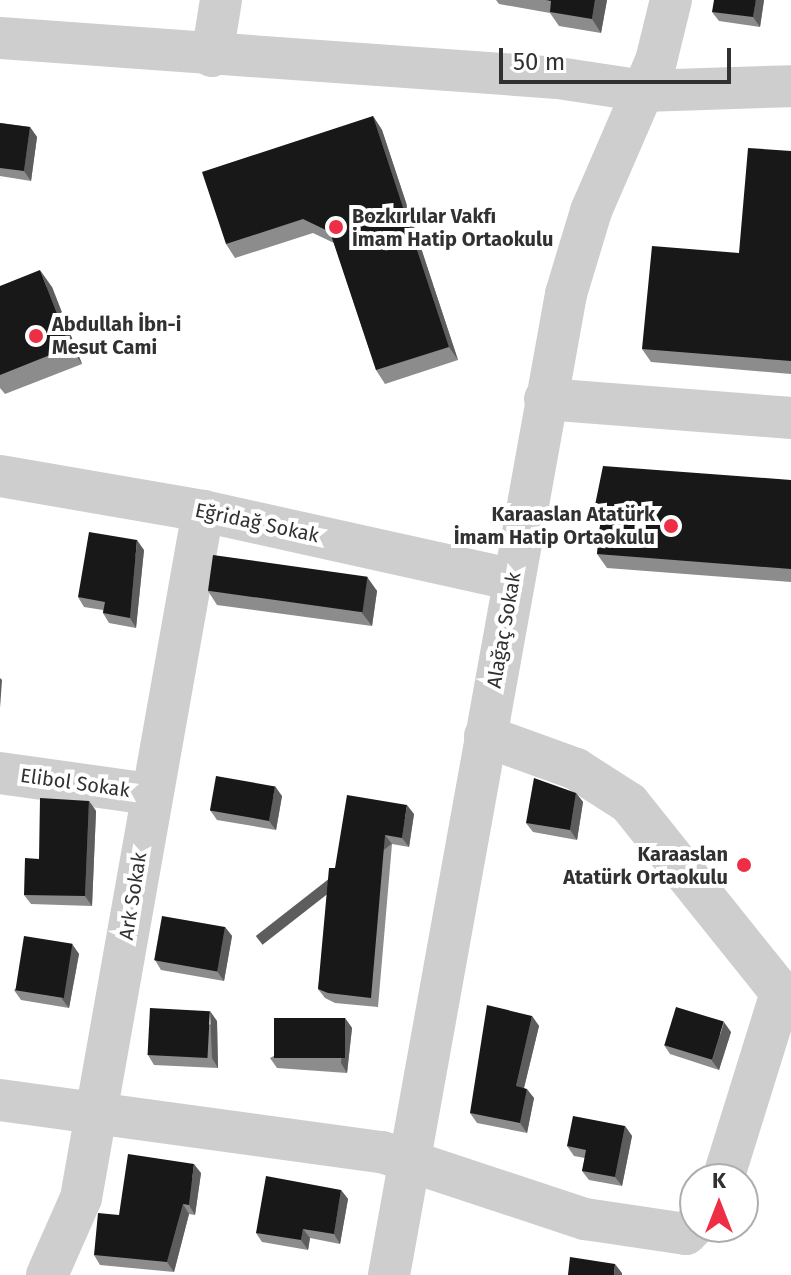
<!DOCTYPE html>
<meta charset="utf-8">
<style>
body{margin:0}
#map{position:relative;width:791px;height:1275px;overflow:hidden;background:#fff;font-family:"Fira Sans",sans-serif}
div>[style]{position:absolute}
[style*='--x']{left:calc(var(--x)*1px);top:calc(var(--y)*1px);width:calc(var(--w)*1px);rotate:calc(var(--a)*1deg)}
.minor>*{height:42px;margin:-21px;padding:0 21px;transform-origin:21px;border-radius:21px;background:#cecece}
.wall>*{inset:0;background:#8c8c8c}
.shaded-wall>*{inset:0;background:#5d5d5d;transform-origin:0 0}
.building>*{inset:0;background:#181818;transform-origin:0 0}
.dots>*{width:22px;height:22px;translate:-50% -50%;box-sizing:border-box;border:4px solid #fff;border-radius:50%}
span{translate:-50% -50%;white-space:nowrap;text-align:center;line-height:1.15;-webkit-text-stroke:8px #fff;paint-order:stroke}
.poi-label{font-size:20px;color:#313131;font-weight:700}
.left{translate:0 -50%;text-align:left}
.right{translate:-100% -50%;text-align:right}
.street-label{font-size:20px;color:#313131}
.north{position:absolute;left:679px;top:1163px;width:80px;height:80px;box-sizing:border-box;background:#fff;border:2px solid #adadad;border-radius:50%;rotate:0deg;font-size:22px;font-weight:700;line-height:32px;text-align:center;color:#313131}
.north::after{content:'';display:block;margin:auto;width:28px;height:36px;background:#ed2e44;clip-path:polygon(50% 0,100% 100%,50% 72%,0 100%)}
.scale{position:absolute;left:499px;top:48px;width:232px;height:36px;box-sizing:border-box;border:4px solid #313131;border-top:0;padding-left:10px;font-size:24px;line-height:28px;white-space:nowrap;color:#313131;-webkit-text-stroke:6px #fff;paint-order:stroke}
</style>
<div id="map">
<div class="minor">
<i style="--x:0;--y:38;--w:559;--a:4.1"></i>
<i style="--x:558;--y:78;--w:87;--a:8.6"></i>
<i style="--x:644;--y:91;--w:147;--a:-1.9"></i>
<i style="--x:212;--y:56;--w:57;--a:-80.9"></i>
<i style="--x:545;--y:399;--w:247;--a:4.4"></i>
<i style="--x:0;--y:476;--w:206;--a:9.8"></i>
<i style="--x:203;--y:511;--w:318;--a:12.5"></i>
<i style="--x:485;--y:736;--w:97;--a:19.9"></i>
<i style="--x:576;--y:769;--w:63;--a:32.7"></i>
<i style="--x:629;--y:803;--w:259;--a:51.3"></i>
<i style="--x:0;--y:773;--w:151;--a:8"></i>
<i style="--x:0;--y:1100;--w:386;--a:7.8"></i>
<i style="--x:382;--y:1152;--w:214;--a:18.3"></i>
<i style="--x:585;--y:1219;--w:102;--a:8.4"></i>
<i style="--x:686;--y:1234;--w:13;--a:-45"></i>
<i style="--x:723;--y:1179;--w:195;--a:-72.7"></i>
<i style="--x:47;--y:1275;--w:84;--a:-66.2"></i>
<i style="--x:81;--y:1198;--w:698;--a:-79.93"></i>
<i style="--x:389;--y:1275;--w:997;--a:-79.77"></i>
<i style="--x:566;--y:294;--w:87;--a:-73.2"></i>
<i style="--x:591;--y:211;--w:163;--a:-66.6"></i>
<i style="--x:656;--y:61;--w:63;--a:-76.2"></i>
</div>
<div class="wall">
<i style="clip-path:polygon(496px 0,607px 0,601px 33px,559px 26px,550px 13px,499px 4px)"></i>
<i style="clip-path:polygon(764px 0,760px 27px,719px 21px,712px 12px)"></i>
<i style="clip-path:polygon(373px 116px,382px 130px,458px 360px,385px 384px,376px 370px,334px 243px,313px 233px,235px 258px,226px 244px)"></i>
<i style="clip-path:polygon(0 123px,30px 127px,37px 137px,31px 181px,0 176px)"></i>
<i style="clip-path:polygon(791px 151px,791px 374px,651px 362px,642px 349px,739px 253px)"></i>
<i style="clip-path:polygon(0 286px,52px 287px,82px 364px,5px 394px,0 388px)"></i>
<i style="clip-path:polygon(791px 480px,791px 582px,607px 568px,597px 554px,600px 525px,593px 515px)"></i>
<i style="clip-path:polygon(144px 550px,136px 628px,109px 623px,103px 613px,103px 610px,84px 607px,78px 597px)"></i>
<i style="clip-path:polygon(367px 577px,377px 591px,372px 626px,217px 605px,208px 591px)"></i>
<i style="clip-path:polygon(576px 793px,583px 802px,577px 840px,533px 832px,526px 823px)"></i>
<i style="clip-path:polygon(282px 796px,276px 830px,217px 820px,210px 810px)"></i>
<i style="clip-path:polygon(89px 801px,96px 811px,92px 906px,31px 904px,24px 895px,39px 859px)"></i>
<i style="clip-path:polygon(414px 814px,409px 847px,392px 844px,378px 1007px,335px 1003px,325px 998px,318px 989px,335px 868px)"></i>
<i style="clip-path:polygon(225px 927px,232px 936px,224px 981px,161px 970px,155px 960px)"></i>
<i style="clip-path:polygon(72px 944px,79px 954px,69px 1008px,21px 1000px,14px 990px)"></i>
<i style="clip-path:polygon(532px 1016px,539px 1026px,524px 1088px,534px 1098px,527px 1133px,477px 1123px,470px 1113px)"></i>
<i style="clip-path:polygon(345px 1018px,352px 1028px,347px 1073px,277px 1068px,270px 1058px)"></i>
<i style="clip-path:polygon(217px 1021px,218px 1068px,154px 1065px,148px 1055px)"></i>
<i style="clip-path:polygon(731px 1032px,719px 1070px,670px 1054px,664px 1045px)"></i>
<i style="clip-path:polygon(625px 1126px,632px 1136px,622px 1186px,589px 1180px,582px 1171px,585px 1158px,574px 1156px,567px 1146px)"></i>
<i style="clip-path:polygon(201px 1173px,195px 1215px,189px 1214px,174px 1272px,100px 1265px,94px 1255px,119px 1215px)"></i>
<i style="clip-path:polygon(341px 1190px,348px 1199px,340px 1244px,310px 1238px,308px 1250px,262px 1242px,256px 1233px)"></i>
</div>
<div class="shaded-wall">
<i style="clip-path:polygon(595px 0,607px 0,601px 33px,592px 19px)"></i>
<i style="clip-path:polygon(756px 0,764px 0,760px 27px,753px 17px)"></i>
<i style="clip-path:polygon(373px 116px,382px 130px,458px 360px,449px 347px)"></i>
<i style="clip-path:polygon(30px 127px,37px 137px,31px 181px,24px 171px)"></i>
<i style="clip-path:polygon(40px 270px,52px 287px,82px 364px,70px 347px)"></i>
<i style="clip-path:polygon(137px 540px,144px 550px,136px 628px,130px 618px)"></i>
<i style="clip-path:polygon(367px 577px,377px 591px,372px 626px,362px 613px)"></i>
<i style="clip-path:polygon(0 678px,2px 680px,0 708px)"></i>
<i style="clip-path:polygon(275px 786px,282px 796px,276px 830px,269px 821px)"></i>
<i style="clip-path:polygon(576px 793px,583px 802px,577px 840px,570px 830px)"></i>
<i style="clip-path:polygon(89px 801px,96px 811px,92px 906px,85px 896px)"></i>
<i style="clip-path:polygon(407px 805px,414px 814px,409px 847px,402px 838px)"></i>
<i style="left:385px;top:835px;width:11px;height:164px;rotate:52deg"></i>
<i style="clip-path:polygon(225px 927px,232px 936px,224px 981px,217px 971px)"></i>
<i style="clip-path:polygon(72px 944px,79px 954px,69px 1008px,62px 999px)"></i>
<i style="clip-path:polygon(210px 1011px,217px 1021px,218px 1068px,212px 1058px)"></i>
<i style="clip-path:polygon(532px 1016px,539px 1026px,522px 1096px,516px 1086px)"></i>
<i style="clip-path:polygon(345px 1018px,352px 1028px,347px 1073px,341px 1063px)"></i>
<i style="clip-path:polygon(724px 1022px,731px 1032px,719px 1070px,712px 1061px)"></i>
<i style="clip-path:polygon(527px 1089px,534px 1098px,527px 1133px,520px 1123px)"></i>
<i style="clip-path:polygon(625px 1126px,632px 1136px,622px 1186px,615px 1177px)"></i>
<i style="clip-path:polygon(194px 1164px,201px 1173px,195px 1215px,189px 1205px)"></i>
<i style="clip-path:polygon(341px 1190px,348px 1199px,340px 1244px,334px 1234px)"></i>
<i style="clip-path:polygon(183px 1204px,189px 1214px,174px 1272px,167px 1262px)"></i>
<i style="clip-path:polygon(303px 1229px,310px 1238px,308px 1250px,301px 1240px)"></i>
<i style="clip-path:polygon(615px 1264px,622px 1273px,622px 1275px,614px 1275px)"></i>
</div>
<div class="building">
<i style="clip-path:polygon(546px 0,595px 0,592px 19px,550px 12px,551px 1px)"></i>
<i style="clip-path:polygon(714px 0,756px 0,753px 17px,712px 12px)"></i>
<i style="clip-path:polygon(373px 116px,449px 347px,376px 370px,330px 232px,303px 219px,226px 244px,202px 172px)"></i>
<i style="clip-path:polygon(0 123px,30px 127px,24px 171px,0 168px)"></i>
<i style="clip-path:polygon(748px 148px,791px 151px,791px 361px,642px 349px,652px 246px,739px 253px)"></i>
<i style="clip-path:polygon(40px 270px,70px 347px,0 375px,0 286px)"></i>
<i style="clip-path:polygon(603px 466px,791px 480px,791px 569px,597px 554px,601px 516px,593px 515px)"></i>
<i style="clip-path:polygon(89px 532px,137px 540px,130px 618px,103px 613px,105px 602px,78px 597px)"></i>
<i style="left:213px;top:555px;width:156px;height:36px;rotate:8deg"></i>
<i style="left:216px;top:776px;width:60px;height:35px;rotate:10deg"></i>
<i style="clip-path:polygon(534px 778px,576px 793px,570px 830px,526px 823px)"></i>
<i style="clip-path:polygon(347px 795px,407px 805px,402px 838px,385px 835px,371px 998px,328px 993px,318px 989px,329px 868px,335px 868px)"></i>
<i style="clip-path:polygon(40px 798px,89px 801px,85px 896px,24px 895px,25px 858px,39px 859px)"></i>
<i style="left:162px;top:916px;width:64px;height:45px;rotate:10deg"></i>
<i style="left:24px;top:936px;width:49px;height:55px;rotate:9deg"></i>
<i style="clip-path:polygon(487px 1005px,532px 1016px,516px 1086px,527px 1089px,520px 1123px,470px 1113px)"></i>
<i style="left:676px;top:1007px;width:50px;height:40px;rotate:17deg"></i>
<i style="left:150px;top:1008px;width:60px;height:47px;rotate:3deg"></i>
<i style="left:274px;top:1018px;width:71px;height:40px"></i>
<i style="clip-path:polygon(573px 1116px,625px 1126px,615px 1177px,582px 1171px,586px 1150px,567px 1146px)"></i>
<i style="clip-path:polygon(128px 1154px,194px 1164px,189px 1205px,183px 1204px,167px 1262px,94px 1255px,98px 1213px,119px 1215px)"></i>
<i style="clip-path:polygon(266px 1176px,341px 1190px,334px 1234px,303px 1229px,301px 1240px,256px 1233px)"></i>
<i style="clip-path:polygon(570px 1257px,615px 1264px,614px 1275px,568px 1275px)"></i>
</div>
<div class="dots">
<i style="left:336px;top:227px;background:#ed2e44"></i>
<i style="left:36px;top:336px;background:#ed2e44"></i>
<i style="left:671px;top:526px;background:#ed2e44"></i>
<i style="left:744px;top:865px;background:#ed2e44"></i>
</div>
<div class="poi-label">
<span class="left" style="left:352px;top:228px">Bozkırlılar Vakfı<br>İmam Hatip Ortaokulu</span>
<span class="left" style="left:52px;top:336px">Abdullah İbn-i<br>Mesut Cami</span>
<span class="right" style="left:655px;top:526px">Karaaslan Atatürk<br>İmam Hatip Ortaokulu</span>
<span class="right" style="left:728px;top:866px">Karaaslan<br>Atatürk Ortaokulu</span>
</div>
<div class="street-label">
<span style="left:257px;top:523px;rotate:12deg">Eğridağ Sokak</span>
<span style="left:504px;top:630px;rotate:-80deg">Alağaç Sokak</span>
<span style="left:75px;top:783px;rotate:8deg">Elibol Sokak</span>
<span style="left:133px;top:896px;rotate:-81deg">Ark Sokak</span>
</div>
<div class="north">K</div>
<div class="scale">50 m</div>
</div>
